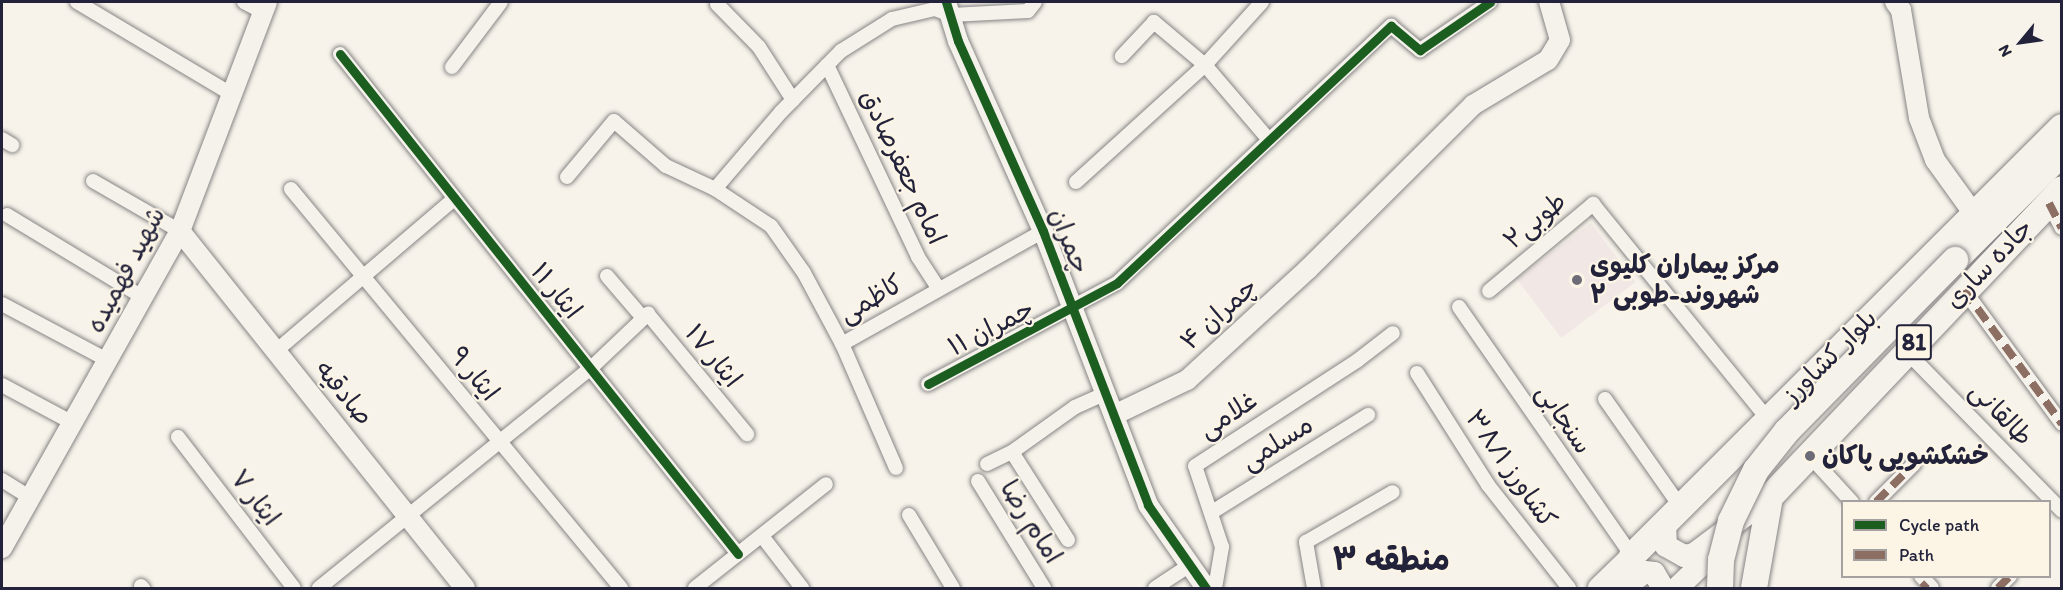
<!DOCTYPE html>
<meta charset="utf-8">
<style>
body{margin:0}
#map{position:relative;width:2063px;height:590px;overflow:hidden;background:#f7f3ea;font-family:Itim,"Playpen Sans Arabic",sans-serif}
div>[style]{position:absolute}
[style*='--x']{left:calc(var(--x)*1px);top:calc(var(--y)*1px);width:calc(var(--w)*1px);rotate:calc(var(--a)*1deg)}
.built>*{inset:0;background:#f1e7e4;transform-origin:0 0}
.roads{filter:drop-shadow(0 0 2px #868485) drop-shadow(0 0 2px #868485)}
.street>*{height:14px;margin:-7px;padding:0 7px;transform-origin:7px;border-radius:7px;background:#f5f2ec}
.secondary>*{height:20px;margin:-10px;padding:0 10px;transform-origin:10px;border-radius:10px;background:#f5f2ec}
.primary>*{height:22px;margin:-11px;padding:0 11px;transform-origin:11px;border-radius:11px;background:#f5f2ec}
.highway>*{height:26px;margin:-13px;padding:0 13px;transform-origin:13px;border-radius:13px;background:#f5f2ec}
.bridges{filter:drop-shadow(0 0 2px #868485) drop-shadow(0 0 2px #868485)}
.highway-bridge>*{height:26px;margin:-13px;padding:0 13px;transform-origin:13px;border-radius:13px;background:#f5f2ec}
.quiet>*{height:8px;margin-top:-4px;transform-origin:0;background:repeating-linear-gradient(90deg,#8d6e63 0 15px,transparent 0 23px)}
.cycleway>*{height:9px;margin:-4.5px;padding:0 4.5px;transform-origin:4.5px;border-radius:4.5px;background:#1b5e20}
.dots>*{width:16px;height:16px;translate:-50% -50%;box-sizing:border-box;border:3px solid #fcf5e5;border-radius:50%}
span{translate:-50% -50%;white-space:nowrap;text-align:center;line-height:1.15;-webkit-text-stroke:4.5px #fcf5e5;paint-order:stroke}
.shield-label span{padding:2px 4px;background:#fcf5e5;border:2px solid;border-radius:4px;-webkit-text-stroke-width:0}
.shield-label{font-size:24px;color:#22223b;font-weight:700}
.street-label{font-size:26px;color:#22223b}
.poi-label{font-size:26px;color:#22223b;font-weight:700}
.left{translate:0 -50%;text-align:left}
.district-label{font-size:32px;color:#22223b;font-weight:700}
.frame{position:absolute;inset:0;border:3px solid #22223b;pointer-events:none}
.legend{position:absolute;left:1841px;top:500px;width:210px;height:78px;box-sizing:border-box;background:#fcf5e5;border:2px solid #a5a1a1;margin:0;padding:8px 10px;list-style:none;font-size:18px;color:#22223b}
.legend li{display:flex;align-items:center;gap:12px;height:30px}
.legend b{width:30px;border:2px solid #a5a1a1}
.north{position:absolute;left:1991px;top:12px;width:60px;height:60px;-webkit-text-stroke:4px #fcf5e5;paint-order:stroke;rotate:241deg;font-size:16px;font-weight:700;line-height:24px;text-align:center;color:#22223b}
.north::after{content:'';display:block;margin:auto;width:21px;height:27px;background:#22223b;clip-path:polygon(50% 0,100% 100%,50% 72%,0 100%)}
</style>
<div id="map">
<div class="built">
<i style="left:1591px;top:223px;width:74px;height:93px;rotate:53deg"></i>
</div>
<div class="roads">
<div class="street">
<i style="--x:77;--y:2;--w:182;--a:30.8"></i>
<i style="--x:244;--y:2;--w:21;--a:28"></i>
<i style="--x:1262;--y:2;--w:85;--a:132.1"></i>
<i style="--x:1205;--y:65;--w:99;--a:49.5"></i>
<i style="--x:717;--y:4;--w:60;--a:45.7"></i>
<i style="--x:759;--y:47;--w:63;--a:57.3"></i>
<i style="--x:340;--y:54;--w:639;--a:51.48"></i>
<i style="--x:827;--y:65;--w:212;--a:64.6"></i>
<i style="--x:918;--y:257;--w:37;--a:57"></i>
<i style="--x:452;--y:67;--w:81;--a:-53"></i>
<i style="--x:2;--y:139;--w:12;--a:31"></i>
<i style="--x:567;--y:177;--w:73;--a:-50"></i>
<i style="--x:614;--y:121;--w:69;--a:40.9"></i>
<i style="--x:666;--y:166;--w:54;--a:25.1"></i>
<i style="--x:715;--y:189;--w:67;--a:33.5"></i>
<i style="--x:771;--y:226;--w:57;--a:54.9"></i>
<i style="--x:804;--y:273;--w:81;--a:61.8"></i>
<i style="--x:93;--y:181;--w:100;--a:29.9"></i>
<i style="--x:1076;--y:182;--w:174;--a:-42.2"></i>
<i style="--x:1205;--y:65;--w:67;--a:-139.9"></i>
<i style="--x:1154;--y:22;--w:47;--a:133.3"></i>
<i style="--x:291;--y:189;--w:518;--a:50.41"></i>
<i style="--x:715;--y:189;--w:101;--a:-49.4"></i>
<i style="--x:781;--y:112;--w:86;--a:-45.5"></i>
<i style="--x:841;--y:51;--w:60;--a:-32.1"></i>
<i style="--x:892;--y:19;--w:44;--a:-13.1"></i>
<i style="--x:935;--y:9;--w:17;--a:21"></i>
<i style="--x:951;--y:15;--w:77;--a:-3"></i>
<i style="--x:1028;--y:11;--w:11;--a:-52"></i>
<i style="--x:2049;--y:203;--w:28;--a:63"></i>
<i style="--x:7;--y:215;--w:160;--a:31.2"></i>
<i style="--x:607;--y:276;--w:55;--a:49.4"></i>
<i style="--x:1964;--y:290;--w:166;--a:53.8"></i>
<i style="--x:1489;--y:291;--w:136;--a:-39.9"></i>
<i style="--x:1593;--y:204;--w:277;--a:50.9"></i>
<i style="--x:2;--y:304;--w:121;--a:28"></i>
<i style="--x:1459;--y:307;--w:303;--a:55.2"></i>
<i style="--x:276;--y:351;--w:235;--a:-40.5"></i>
<i style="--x:1906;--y:351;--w:223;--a:45.7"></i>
<i style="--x:1417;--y:373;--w:133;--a:57.6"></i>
<i style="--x:1488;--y:485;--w:131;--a:51.8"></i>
<i style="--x:928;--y:384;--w:214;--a:-28.1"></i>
<i style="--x:1117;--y:283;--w:376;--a:-43.2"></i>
<i style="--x:1391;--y:26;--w:38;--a:40"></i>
<i style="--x:1420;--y:50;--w:85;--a:-34.4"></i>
<i style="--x:2;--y:385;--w:81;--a:28.2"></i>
<i style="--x:1605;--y:399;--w:131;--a:55"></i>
<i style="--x:178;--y:437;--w:190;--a:52.5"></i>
<i style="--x:1808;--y:454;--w:65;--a:47.5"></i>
<i style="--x:987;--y:464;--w:28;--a:-26"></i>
<i style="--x:896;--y:468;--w:135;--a:-113.5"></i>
<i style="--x:842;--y:344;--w:231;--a:-29.3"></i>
<i style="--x:2;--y:480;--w:34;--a:32"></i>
<i style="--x:978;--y:481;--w:126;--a:58.3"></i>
<i style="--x:1876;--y:502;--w:54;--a:-45"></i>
<i style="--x:1212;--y:512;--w:184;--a:-31.9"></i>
<i style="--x:909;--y:515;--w:85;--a:58.9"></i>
<i style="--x:762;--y:536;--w:66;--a:52.4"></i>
<i style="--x:1068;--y:540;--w:104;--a:-122.5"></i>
<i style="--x:1012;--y:452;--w:77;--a:-35.5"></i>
<i style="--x:1075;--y:407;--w:34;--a:-24"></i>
<i style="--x:1921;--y:576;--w:16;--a:47"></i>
<i style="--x:141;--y:586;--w:3;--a:45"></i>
<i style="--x:319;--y:588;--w:350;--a:-39"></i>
<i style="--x:591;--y:368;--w:79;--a:-43.5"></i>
<i style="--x:648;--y:314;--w:156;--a:50.5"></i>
<i style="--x:695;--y:588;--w:167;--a:-38.4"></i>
<i style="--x:1155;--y:588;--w:42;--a:-33.3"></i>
<i style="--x:1215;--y:588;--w:42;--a:-80.3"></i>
<i style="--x:1222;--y:547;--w:85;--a:-108.4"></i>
<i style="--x:1195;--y:466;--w:194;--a:-33"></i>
<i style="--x:1358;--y:360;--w:44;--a:-37.6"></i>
<i style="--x:1314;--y:588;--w:47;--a:-99.9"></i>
<i style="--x:1306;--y:542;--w:100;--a:-29.9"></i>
<i style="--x:1998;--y:588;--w:17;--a:-45"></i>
</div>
<div class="secondary">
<i style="--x:946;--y:2;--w:41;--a:72.9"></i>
<i style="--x:958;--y:41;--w:208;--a:65.9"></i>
<i style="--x:1043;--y:231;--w:293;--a:69"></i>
<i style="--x:1148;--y:505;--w:101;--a:55.1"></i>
<i style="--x:1895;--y:2;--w:10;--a:53"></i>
<i style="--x:1901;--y:10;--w:109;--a:80.5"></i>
<i style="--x:1919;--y:118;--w:45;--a:69.1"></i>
<i style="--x:1935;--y:160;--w:67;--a:54.2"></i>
<i style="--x:180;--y:231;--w:457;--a:51.4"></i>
<i style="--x:1114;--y:415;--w:81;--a:-25.6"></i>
<i style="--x:1187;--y:380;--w:164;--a:-42.5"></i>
<i style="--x:1308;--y:269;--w:233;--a:-44.8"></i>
<i style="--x:1473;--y:105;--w:87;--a:-31"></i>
<i style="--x:1548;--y:60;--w:23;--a:-59"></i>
<i style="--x:1560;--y:40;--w:40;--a:-106"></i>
<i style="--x:2;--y:548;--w:364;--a:-60.7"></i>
<i style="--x:180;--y:231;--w:245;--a:-69.2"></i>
</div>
<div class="primary">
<i style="--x:1665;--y:522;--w:24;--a:88"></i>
<i style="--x:1666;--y:546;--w:21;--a:29"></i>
<i style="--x:1684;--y:556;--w:10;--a:-11"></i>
<i style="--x:1694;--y:554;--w:95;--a:-36.9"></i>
<i style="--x:1599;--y:588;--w:46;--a:-44.1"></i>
<i style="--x:1623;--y:588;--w:27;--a:-36"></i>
<i style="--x:1645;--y:572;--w:9;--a:6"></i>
<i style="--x:1654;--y:573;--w:17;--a:59"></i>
<i style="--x:1677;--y:588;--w:57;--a:-43.6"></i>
</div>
<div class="highway">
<i style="--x:1955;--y:260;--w:151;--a:-45"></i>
<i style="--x:1632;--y:556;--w:607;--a:-44.93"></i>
<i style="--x:1754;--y:588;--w:92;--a:-80"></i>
<i style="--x:1770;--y:497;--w:424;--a:-46.5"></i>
</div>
</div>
<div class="bridges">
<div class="highway-bridge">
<i style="--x:1720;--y:588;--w:28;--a:-88"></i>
<i style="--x:1721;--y:560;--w:40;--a:-75.6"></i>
<i style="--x:1731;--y:521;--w:57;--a:-63.9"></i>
<i style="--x:1756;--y:470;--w:50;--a:-51.5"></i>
<i style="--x:1787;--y:431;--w:240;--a:-45.5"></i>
</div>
</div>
<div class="quiet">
<i style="--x:2049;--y:203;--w:28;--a:63"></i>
<i style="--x:1964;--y:290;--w:166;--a:53.8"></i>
<i style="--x:1876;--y:502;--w:54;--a:-45"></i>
<i style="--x:1922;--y:588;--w:7;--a:-45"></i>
<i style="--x:1998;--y:588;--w:17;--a:-45"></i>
</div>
<div class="cycleway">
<i style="--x:946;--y:2;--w:41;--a:72.9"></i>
<i style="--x:958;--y:41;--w:208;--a:65.9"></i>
<i style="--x:1043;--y:231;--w:293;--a:69"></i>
<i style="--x:1148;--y:505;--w:101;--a:55.1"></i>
<i style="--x:340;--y:54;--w:639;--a:51.48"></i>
<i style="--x:928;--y:384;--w:214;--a:-28.1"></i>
<i style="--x:1117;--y:283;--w:376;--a:-43.2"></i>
<i style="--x:1391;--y:26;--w:38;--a:40"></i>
<i style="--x:1420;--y:50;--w:85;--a:-34.4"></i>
</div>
<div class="dots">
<i style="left:1577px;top:280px;background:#6d6b78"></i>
<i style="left:1810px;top:456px;background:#6d6b78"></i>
</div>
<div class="shield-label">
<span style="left:1914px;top:342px">81</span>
</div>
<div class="street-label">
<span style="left:903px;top:167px;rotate:65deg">امام جعفرصادق</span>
<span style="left:1535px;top:221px;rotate:-40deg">طوبی۲</span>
<span style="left:1069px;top:241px;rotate:68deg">چمران</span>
<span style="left:1989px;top:264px;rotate:-46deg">جاده ساری</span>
<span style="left:126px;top:270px;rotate:-62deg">شهید فهمیده</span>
<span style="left:556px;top:291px;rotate:51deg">ایثار ۱۱</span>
<span style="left:871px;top:299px;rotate:-30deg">کاظمی</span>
<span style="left:1219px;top:314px;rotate:-42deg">چمران ۴</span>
<span style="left:991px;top:328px;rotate:-27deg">چمران ۱۱</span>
<span style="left:713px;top:356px;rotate:51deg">ایثار ۱۷</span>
<span style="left:1830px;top:357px;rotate:-45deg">بلوار کشاورز</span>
<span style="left:474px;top:374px;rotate:51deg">ایثار ۹</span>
<span style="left:344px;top:393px;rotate:51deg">صادقیه</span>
<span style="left:2001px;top:414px;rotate:46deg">طالقانی</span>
<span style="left:1228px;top:415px;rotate:-33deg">غلامی</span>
<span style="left:1564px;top:419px;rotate:56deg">سنجابی</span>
<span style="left:1277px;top:443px;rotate:-32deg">مسلمی</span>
<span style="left:1511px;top:469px;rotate:55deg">کشاورز ۳۸/۱</span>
<span style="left:255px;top:498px;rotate:52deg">ایثار ۷</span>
<span style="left:1031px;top:522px;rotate:58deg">امام رضا</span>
</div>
<div class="poi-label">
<span class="left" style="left:1590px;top:280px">مرکز بیماران کلیوی<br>شهروند-طوبی ۲</span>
<span class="left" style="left:1822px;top:456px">خشکشویی پاکان</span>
</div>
<div class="district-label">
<span style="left:1391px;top:559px">منطقه ۳</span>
</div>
<div class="frame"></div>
<ul class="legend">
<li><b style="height:8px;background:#1b5e20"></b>Cycle path</li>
<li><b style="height:8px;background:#8d6e63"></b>Path</li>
</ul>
<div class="north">N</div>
</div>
